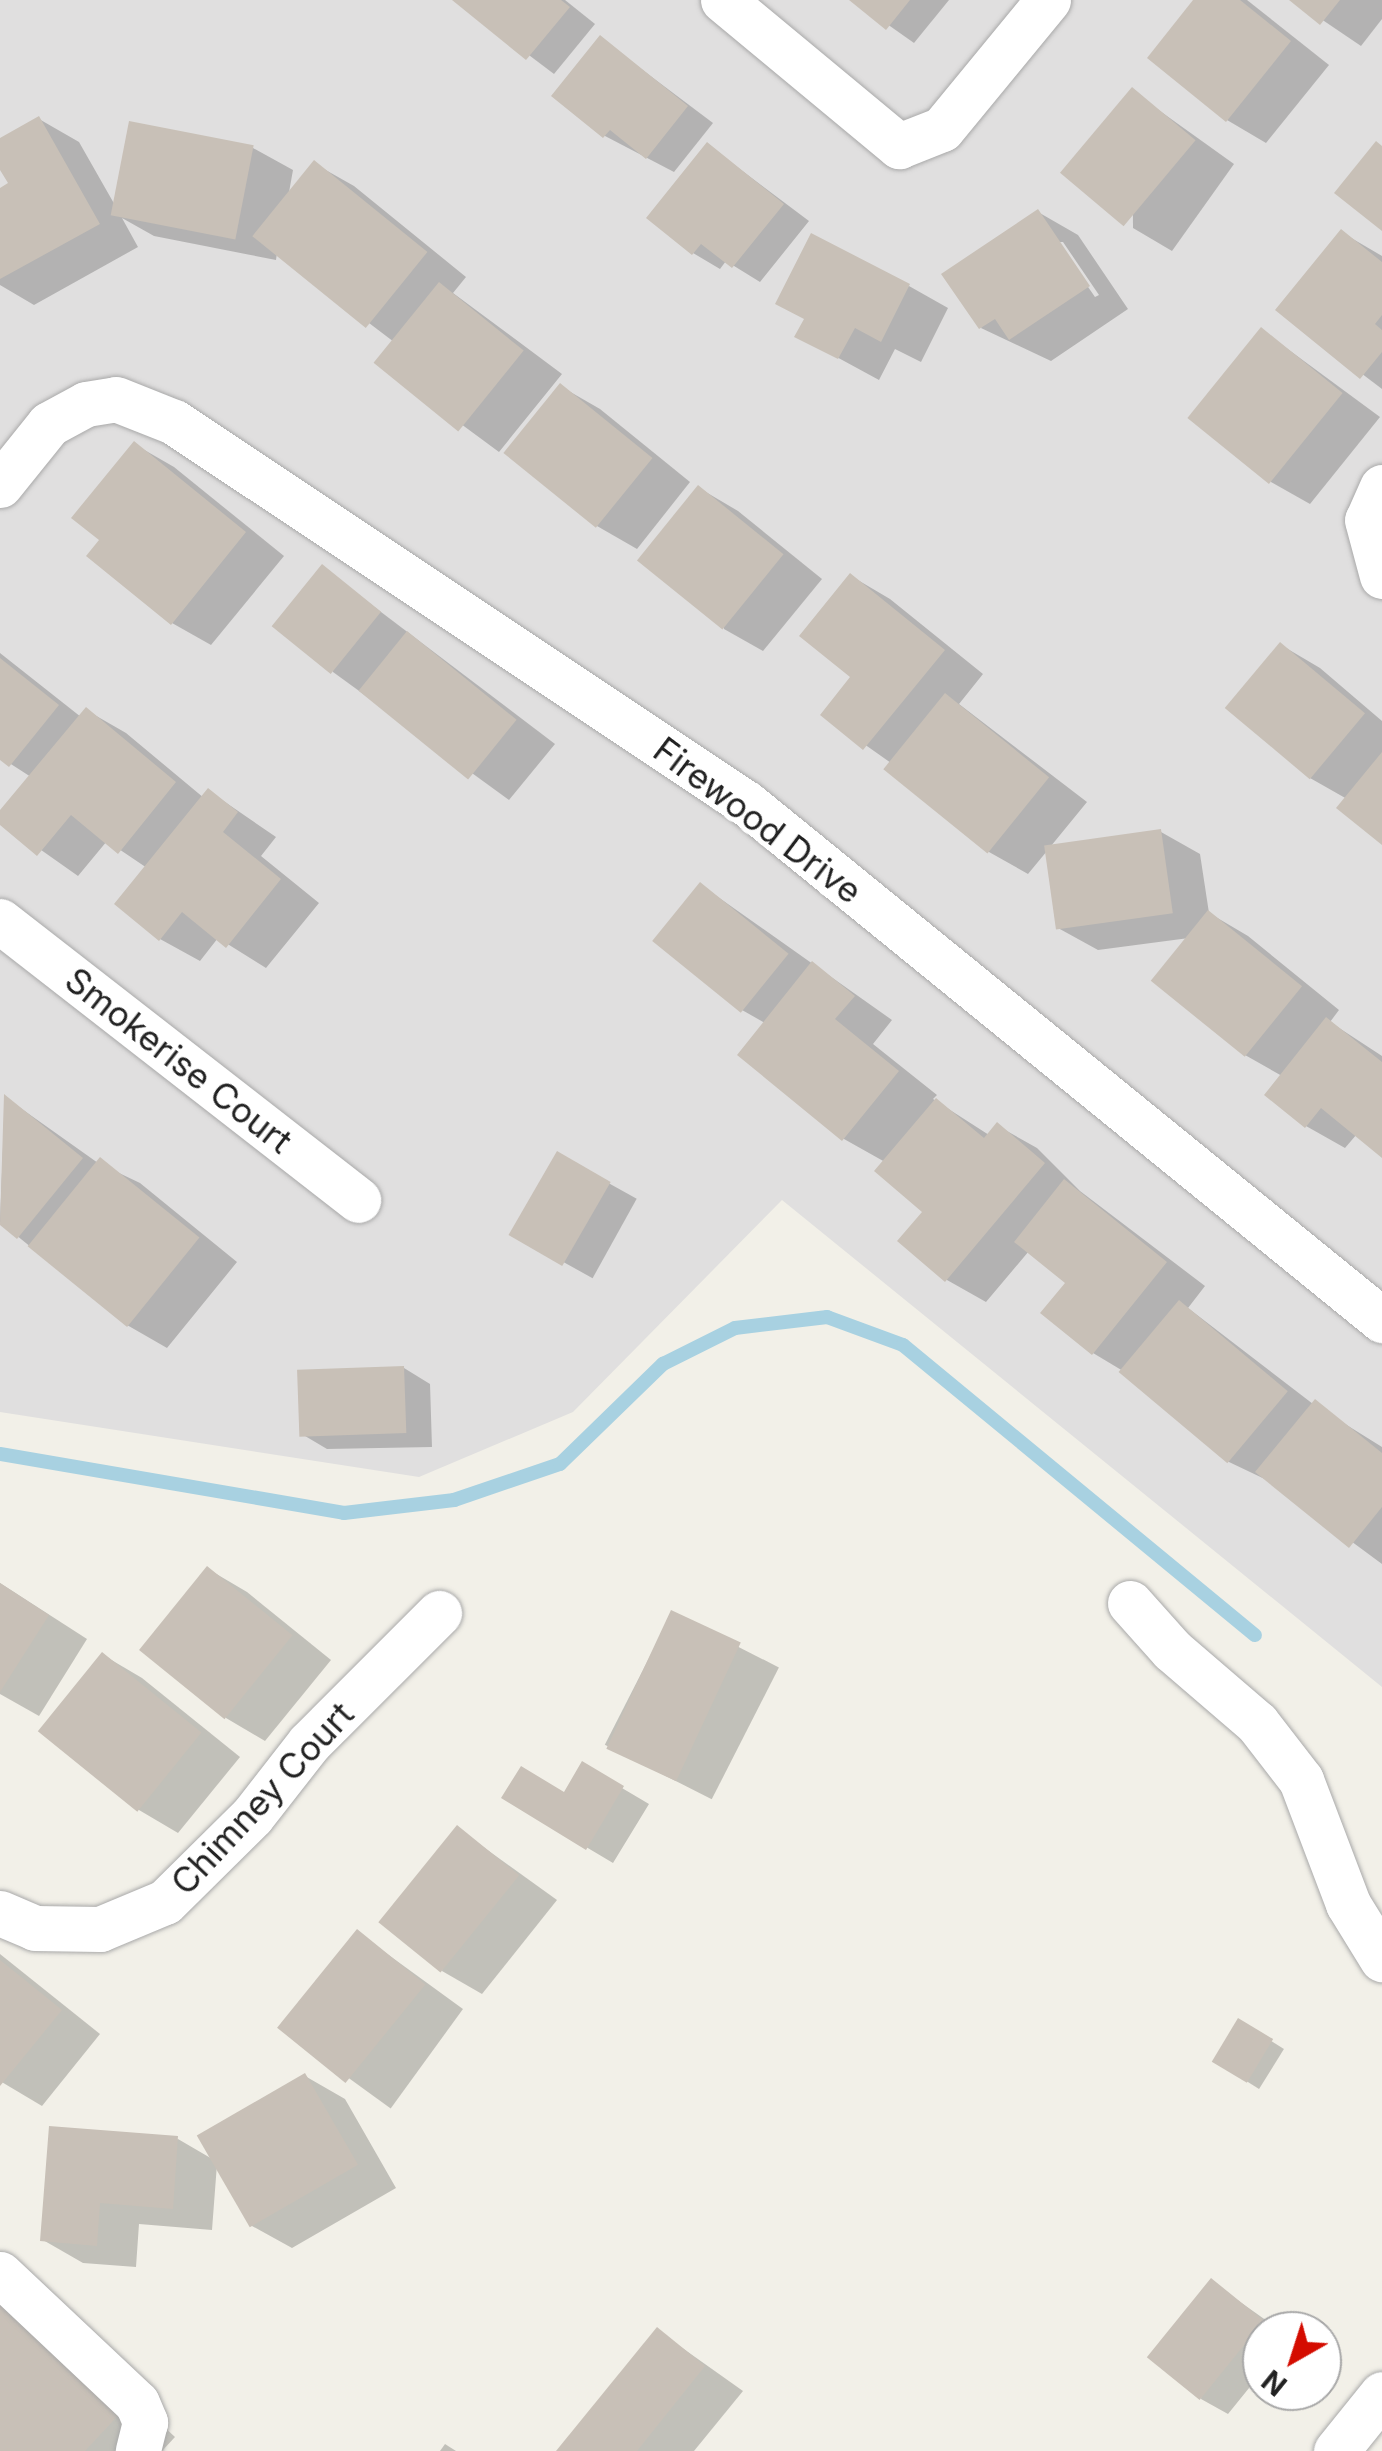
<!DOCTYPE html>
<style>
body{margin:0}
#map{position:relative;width:1382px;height:2451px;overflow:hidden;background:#f2f0e8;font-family:Inter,sans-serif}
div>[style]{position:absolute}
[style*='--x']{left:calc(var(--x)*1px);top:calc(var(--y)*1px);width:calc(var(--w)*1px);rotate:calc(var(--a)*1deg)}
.residential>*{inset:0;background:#e0dfdf}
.shadow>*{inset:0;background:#0003;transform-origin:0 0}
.stream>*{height:14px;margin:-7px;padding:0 7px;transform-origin:7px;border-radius:7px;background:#a8d1e1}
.building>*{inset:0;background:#c8c0b7;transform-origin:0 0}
.roads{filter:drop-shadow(0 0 2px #a9a9a9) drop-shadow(0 0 2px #a9a9a9)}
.minor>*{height:45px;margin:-22.5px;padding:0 22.5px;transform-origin:22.5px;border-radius:22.5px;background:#fff}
span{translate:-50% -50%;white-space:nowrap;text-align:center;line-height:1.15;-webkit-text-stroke:10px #fff;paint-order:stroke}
.street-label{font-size:35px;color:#222}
.north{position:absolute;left:1242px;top:2311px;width:100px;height:100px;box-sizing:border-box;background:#fff;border:2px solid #a7a7a7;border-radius:50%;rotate:219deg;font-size:28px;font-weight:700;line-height:40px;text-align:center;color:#222}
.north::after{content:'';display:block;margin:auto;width:35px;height:45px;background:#d40c00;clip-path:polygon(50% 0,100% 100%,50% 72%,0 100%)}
</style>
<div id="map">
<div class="residential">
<i style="clip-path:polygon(0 0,1382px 0,1382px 1687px,782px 1200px,573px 1412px,419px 1477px,0 1412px)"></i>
</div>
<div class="shadow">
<i style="clip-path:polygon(456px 0,565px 0,595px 24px,554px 74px)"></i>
<i style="clip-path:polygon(853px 0,949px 0,914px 43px)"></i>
<i style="clip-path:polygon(1197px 0,1247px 0,1329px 65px,1266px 143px,1227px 120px)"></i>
<i style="clip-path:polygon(1293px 0,1382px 0,1382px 19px,1361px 46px)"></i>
<i style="clip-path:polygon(600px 38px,713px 123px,674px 172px,605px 136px,554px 95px)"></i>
<i style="clip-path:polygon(1132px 91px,1234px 164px,1172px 251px,1133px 228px)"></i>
<i style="clip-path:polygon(39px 119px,79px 142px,116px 207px,253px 148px,293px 170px,288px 198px,315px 164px,354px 186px,466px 277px,453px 293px,562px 374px,499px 452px,377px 362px,394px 342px,277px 253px,276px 260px,154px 236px,122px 218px,138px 247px,34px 305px,0 285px,0 190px,11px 184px,0 165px,0 141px)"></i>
<i style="clip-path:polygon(708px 145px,809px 221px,760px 282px,726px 261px,720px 269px,693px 253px)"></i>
<i style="clip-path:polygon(evenodd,1038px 212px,1078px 235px,1128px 309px,1051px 361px,981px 328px,1038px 212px,1057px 242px,1063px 242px,1099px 295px,1095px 297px,1057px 242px)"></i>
<i style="clip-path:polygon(1341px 232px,1382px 256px,1382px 389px,1278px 310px)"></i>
<i style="clip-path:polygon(909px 286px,948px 308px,921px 362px,895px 349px,879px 380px,798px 336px)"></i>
<i style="clip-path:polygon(1262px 330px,1380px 417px,1310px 504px,1271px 482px)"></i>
<i style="clip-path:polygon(560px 386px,600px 409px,690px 482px,637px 549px,597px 526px)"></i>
<i style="clip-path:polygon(134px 444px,174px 467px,284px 556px,211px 645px,172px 623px,102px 540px)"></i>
<i style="clip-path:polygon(699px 488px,738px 511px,822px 579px,763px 651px,724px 629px)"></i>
<i style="clip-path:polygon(323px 568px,555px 744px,509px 800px,333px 672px)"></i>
<i style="clip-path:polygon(851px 576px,890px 599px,983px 674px,959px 704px,1087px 802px,1051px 846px,1161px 832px,1200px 854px,1209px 913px,1248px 936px,1339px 1010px,1330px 1022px,1382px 1056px,1382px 1155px,1357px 1134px,1345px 1148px,1306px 1126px,1282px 1076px,1245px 1055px,1189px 938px,1098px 950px,1058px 928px,1047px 851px,1028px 874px,989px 852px,891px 763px,823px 715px,854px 677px)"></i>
<i style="clip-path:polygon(1281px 645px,1320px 668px,1382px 721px,1382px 842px,1347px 799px,1310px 778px)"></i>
<i style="clip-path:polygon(0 653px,81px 717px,86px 710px,126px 733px,204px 798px,209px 791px,276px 837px,261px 856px,319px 903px,266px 968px,218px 938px,200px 961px,160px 939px,147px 868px,107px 841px,78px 876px,0 821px,31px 777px,0 757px)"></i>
<i style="clip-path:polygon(701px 885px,892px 1020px,873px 1044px,937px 1095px,933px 1099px,989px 1135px,998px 1126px,1037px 1148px,1080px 1191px,1205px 1286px,1188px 1308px,1313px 1404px,1382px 1447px,1382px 1564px,1271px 1482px,1229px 1462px,1123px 1371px,1093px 1353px,1068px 1283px,1029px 1251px,986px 1302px,947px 1280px,925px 1211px,885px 1162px,844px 1139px,765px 1023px,742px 1010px)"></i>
<i style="clip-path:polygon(5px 1097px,98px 1163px,140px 1183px,237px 1262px,167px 1348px,127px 1325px,0 1222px)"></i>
<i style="left:558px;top:1155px;width:90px;height:91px;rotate:29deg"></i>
<i style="clip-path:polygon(404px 1368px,430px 1384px,432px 1447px,327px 1449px,300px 1433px)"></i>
<i style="clip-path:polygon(208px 1569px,247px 1592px,331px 1660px,265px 1741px,226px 1718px)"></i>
<i style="clip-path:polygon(0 1583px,87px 1639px,39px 1716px,0 1694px)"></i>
<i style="left:672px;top:1613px;width:120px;height:148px;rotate:27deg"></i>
<i style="clip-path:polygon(103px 1655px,142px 1678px,240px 1757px,178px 1833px,139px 1810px,41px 1731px)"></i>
<i style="clip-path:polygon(583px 1765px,649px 1804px,613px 1863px,504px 1798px,565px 1795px)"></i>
<i style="clip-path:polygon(457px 1828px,557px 1900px,482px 1994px,442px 1971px)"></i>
<i style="left:357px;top:1932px;width:131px;height:123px;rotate:36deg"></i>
<i style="clip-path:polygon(0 1954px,100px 2034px,42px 2106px,0 2081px)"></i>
<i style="left:1239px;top:2021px;width:53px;height:47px;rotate:32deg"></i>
<i style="clip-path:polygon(305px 2076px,345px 2099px,396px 2188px,292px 2248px,252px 2226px,217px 2164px,212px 2230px,139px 2224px,136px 2267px,83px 2263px,43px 2240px,178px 2139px,214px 2160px)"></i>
<i style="clip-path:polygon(0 2275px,175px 2437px,162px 2451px,0 2451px)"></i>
<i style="clip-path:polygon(1212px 2282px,1281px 2331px,1262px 2331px,1262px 2372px,1228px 2414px,1201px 2399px)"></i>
<i style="clip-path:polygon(657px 2330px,743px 2391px,694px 2451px,559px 2451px)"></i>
<i style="clip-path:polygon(445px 2444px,456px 2451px,440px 2451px)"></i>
</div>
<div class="stream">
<i style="--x:0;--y:1454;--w:349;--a:9.7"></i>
<i style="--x:344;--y:1513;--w:111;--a:-6.7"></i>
<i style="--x:454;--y:1500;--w:112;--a:-18.8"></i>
<i style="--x:560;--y:1464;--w:144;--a:-44.2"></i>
<i style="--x:663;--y:1364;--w:80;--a:-26.6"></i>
<i style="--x:735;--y:1328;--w:93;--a:-6.8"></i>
<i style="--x:827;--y:1317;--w:81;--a:20.2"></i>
<i style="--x:903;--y:1345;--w:456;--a:39.5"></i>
</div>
<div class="building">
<i style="clip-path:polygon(452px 0,561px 0,570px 7px,526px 60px)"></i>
<i style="clip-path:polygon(849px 0,910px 0,886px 30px)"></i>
<i style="clip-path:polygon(1193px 0,1240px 0,1291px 41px,1226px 122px,1147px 58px)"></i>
<i style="clip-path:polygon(1289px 0,1340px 0,1320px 25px)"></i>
<i style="clip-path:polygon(600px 35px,688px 106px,646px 159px,610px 130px,603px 138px,551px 96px)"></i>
<i style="left:1132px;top:87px;width:83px;height:112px;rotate:40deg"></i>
<i style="clip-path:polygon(39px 116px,100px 224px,0 279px,0 188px,8px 183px,0 170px,0 138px)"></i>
<i style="left:129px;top:121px;width:127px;height:96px;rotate:11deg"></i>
<i style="clip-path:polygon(1376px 141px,1382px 146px,1382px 231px,1334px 193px)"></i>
<i style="clip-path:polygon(707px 142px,784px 204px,732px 268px,701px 244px,692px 255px,646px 218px)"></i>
<i style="left:314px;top:160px;width:146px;height:98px;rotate:39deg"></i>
<i style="clip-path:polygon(1038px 209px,1090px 286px,1009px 340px,995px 319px,979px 329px,941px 274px)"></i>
<i style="clip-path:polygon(1341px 229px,1382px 262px,1382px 315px,1375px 324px,1382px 330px,1382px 352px,1360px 379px,1275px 310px)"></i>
<i style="clip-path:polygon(811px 233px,910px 284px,881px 342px,855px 328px,838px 359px,794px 337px,804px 319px,775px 304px)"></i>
<i style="left:439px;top:282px;width:109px;height:104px;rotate:39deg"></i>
<i style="left:1261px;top:327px;width:105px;height:117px;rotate:39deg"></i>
<i style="left:560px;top:383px;width:119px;height:90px;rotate:39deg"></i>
<i style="clip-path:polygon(134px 441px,246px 532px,171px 625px,86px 556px,99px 540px,71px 518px)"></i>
<i style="left:698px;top:485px;width:110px;height:97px;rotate:39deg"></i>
<i style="left:322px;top:564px;width:76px;height:80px;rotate:39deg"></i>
<i style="clip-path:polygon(850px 573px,945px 650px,863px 750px,820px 715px,850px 677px,799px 636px)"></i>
<i style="left:407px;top:631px;width:141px;height:77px;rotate:39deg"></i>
<i style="left:1280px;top:642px;width:111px;height:86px;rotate:40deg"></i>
<i style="clip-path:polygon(0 658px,59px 705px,9px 767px,0 760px)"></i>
<i style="left:945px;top:693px;width:134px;height:98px;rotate:39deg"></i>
<i style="clip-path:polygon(86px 707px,176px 782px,118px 854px,71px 815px,37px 856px,0 825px,0 810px)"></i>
<i style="clip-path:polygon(1382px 752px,1382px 845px,1336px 808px)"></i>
<i style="clip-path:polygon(208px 788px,238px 812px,223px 832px,281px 879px,226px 948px,182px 912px,159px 941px,114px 904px)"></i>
<i style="left:1161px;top:829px;width:85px;height:118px;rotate:82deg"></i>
<i style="left:700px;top:882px;width:114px;height:76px;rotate:39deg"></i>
<i style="left:1208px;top:910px;width:121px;height:91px;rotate:39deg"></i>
<i style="clip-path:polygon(812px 961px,855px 996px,835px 1019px,899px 1071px,842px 1141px,737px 1055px)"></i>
<i style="clip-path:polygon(1326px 1017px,1382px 1062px,1382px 1158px,1321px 1108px,1305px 1128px,1264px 1095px)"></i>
<i style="clip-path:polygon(4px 1094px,83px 1158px,17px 1239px,0 1225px)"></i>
<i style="clip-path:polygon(936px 1098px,984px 1138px,997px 1122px,1045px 1163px,945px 1282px,897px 1241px,922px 1212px,874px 1171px)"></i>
<i style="left:557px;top:1151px;width:62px;height:97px;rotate:30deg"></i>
<i style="left:100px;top:1157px;width:128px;height:115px;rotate:39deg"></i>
<i style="clip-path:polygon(1064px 1179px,1167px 1262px,1092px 1355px,1040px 1313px,1065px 1283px,1014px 1242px)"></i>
<i style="left:1179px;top:1300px;width:142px;height:94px;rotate:40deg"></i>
<i style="left:404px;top:1366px;width:67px;height:107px;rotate:88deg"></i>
<i style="clip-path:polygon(1315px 1399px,1382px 1453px,1382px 1507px,1349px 1548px,1255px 1472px)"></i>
<i style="left:207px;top:1566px;width:110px;height:108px;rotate:39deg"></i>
<i style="clip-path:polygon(0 1583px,49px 1615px,0 1692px)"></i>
<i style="left:671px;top:1610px;width:77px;height:153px;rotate:25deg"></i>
<i style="left:102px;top:1652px;width:128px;height:102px;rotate:39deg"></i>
<i style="clip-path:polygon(582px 1761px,624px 1786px,586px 1850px,501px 1798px,521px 1766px,564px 1792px)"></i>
<i style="left:457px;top:1825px;width:80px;height:125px;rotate:39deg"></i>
<i style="left:357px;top:1929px;width:88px;height:127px;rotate:39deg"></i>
<i style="clip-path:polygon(0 1960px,62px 2010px,0 2086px)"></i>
<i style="left:1238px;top:2018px;width:41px;height:51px;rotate:31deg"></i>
<i style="left:305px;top:2073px;width:106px;height:125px;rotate:60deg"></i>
<i style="clip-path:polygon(49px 2126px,178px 2136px,173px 2209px,100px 2203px,97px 2246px,40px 2241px)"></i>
<i style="left:1211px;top:2278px;width:68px;height:102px;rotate:39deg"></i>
<i style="clip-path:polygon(0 2290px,126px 2407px,85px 2451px,0 2451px)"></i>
<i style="clip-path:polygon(657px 2327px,705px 2366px,637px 2451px,556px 2451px)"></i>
</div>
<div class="roads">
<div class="minor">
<i style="--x:723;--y:0;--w:229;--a:39.7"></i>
<i style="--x:899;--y:146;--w:46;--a:-21.6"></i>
<i style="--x:942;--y:129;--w:167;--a:-50.6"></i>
<i style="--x:0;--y:485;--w:78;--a:-51.2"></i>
<i style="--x:49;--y:424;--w:42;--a:-28.4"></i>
<i style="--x:86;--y:404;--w:30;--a:-9"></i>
<i style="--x:116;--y:399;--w:62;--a:21.6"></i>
<i style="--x:174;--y:422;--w:687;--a:33.67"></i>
<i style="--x:746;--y:803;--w:820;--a:39.11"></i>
<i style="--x:1382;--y:487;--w:36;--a:114"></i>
<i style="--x:1367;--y:520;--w:58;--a:75"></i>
<i style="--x:0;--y:921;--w:454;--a:37.9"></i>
<i style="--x:1130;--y:1603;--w:63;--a:48.2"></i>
<i style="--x:1172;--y:1650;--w:112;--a:40.7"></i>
<i style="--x:1257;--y:1723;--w:72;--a:52.3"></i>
<i style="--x:1301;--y:1780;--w:133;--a:69.2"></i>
<i style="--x:1348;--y:1904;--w:65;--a:58.3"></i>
<i style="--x:0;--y:1913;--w:38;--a:23"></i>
<i style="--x:35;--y:1928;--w:65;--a:0.9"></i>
<i style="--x:100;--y:1929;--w:70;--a:-22.6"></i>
<i style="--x:165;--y:1902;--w:122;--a:-44.7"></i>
<i style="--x:252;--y:1816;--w:93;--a:-52"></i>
<i style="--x:309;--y:1743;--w:184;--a:-45"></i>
<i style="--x:0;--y:2274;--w:188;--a:43.3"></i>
<i style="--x:137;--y:2403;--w:21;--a:67"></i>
<i style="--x:145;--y:2422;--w:30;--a:104"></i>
<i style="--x:1336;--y:2451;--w:73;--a:-51.1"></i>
</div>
</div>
<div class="street-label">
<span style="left:758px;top:820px;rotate:37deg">Firewood Drive</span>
<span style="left:179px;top:1060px;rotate:38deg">Smokerise Court</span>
<span style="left:262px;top:1798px;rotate:-47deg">Chimney Court</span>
</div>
<div class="north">N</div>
</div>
